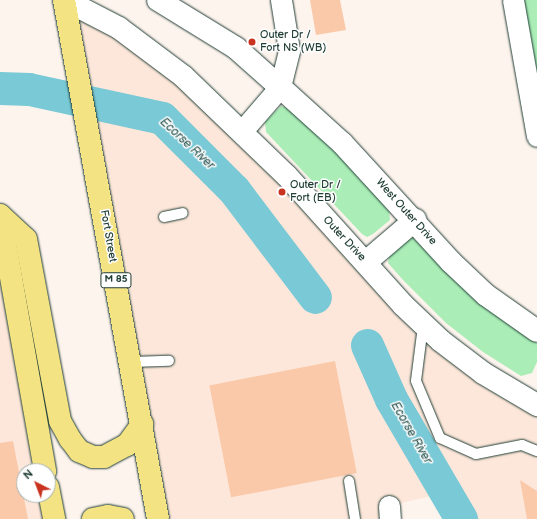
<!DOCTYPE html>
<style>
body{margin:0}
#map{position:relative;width:537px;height:519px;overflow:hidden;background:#fef4ee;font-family:"Balsamiq Sans",sans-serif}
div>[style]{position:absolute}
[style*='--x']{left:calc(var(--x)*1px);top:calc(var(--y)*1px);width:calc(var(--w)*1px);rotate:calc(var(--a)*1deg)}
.built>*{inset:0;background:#fde7da}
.green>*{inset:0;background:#aaedb7}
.river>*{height:33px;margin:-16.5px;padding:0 16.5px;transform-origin:16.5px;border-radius:16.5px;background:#79c9d6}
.building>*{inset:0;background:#fac9aa;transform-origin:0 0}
.roads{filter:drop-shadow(0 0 1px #1f3d34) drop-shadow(0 0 1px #1f3d34)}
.service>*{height:10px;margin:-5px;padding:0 5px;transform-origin:5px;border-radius:5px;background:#fff}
.minor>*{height:21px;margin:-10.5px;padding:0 10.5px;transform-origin:10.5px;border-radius:10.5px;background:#fff}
.secondary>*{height:22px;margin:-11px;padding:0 11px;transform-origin:11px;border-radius:11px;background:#fff}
.primary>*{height:22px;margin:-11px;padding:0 11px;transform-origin:11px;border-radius:11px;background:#f4e382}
.dots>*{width:11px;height:11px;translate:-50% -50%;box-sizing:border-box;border:2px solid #fff;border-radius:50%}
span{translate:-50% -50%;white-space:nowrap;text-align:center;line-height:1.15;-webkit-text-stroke:3px #fff;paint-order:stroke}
.shield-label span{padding:1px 3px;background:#fff;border:1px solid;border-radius:3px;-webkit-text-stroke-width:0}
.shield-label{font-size:10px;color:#1f3d34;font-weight:700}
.poi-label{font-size:11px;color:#1f3d34}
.left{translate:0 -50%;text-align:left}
.street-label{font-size:11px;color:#1f3d34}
.water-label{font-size:12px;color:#36605c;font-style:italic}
.north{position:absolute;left:16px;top:463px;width:40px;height:40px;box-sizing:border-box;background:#fff;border:1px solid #a5b1ae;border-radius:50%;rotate:318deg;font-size:11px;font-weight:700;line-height:16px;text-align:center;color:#1f3d34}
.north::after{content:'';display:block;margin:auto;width:14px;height:18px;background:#c8321e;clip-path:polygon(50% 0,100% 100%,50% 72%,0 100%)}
</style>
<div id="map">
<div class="built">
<i style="clip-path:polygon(65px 0,183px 76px,403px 305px,537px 405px,537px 519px,461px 519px,444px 493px,389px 506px,390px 519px,158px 519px)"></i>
<i style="clip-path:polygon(0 215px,45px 471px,24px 471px,24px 495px,48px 495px,54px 519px,0 519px)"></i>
</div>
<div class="green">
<i style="clip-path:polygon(522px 0,537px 0,537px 84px)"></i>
<i style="clip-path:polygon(281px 106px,290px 109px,322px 137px,389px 210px,390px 220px,373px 234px,367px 237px,362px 234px,266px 132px,265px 122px)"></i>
<i style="clip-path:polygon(410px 237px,416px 238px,466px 290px,504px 321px,537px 343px,537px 362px,532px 373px,521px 376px,483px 352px,446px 323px,403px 280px,388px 263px,389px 257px)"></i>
</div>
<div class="river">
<i style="--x:0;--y:88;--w:29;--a:2"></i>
<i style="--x:29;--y:89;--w:136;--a:12.3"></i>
<i style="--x:162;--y:118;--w:102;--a:45"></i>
<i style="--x:234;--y:190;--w:134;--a:52.9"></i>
<i style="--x:367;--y:345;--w:59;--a:66"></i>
<i style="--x:391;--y:399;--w:139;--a:59.7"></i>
</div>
<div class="building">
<i style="clip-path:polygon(310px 0,340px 0,346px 30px,316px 35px)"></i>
<i style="left:335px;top:361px;width:114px;height:128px;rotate:79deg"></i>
<i style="clip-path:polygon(13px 441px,28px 519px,0 519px,0 443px)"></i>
<i style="clip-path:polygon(520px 480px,537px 491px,537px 519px,527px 519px)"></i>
</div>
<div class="roads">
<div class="service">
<i style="--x:164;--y:217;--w:19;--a:-12"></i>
<i style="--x:423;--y:326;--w:55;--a:97.3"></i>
<i style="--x:416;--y:381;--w:62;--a:67.2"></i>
<i style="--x:440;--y:438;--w:39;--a:24"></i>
<i style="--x:476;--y:454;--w:47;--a:-11.1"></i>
<i style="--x:522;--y:445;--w:16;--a:22"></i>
<i style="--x:131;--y:362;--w:38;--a:-2"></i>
<i style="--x:349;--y:481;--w:38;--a:81"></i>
</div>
<div class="minor">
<i style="--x:513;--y:0;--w:138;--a:80"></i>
<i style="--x:242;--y:131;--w:58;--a:-49.2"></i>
<i style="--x:280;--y:87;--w:38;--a:-76"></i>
<i style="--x:289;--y:50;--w:51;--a:-99.1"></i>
<i style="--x:389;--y:506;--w:13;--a:86"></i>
</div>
<div class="secondary">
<i style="--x:65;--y:0;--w:61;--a:27.4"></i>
<i style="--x:119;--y:28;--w:80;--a:36.9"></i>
<i style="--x:183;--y:76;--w:144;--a:43.9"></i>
<i style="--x:287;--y:176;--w:173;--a:48"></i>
<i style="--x:403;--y:305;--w:52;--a:43.5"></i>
<i style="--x:441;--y:341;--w:53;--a:37.3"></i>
<i style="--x:483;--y:373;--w:63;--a:30.7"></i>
<i style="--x:158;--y:0;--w:92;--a:31.6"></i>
<i style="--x:236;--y:48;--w:59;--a:41.6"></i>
<i style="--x:280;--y:87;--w:84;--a:42.1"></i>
<i style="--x:342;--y:143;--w:161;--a:47.5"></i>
<i style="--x:451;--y:262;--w:48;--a:43.3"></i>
<i style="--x:486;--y:295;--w:62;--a:35.2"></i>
<i style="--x:366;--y:262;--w:65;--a:-40.6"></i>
</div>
<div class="primary">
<i style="--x:64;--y:0;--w:527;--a:79.73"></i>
<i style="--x:0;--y:215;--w:35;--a:43"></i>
<i style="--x:26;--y:239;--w:185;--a:79.4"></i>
<i style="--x:60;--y:421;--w:21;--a:61"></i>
<i style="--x:70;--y:439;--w:15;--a:53"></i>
<i style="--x:79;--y:451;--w:15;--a:23"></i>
<i style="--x:93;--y:457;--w:11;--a:0"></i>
<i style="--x:104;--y:457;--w:26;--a:-28"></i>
<i style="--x:127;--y:445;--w:26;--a:-54"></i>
<i style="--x:0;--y:215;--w:260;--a:80"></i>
<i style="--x:48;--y:487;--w:33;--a:79"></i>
<i style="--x:93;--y:519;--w:15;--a:-11"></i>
<i style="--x:108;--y:516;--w:15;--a:11"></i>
</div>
</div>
<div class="dots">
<i style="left:252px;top:42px;background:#c8321e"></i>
<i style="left:282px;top:192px;background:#c8321e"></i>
</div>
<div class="shield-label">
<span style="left:116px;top:280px">M 85</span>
</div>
<div class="poi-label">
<span class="left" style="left:260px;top:42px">Outer Dr /<br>Fort NS (WB)</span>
<span class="left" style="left:290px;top:192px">Outer Dr /<br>Fort (EB)</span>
</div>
<div class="street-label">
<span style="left:406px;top:212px;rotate:48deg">West Outer Drive</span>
<span style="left:108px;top:236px;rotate:80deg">Fort Street</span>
<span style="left:344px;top:239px;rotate:47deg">Outer Drive</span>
</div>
<div class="water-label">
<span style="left:187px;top:144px;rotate:43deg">Ecorse River</span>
<span style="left:411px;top:433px;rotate:60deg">Ecorse River</span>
</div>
<div class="north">N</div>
</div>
